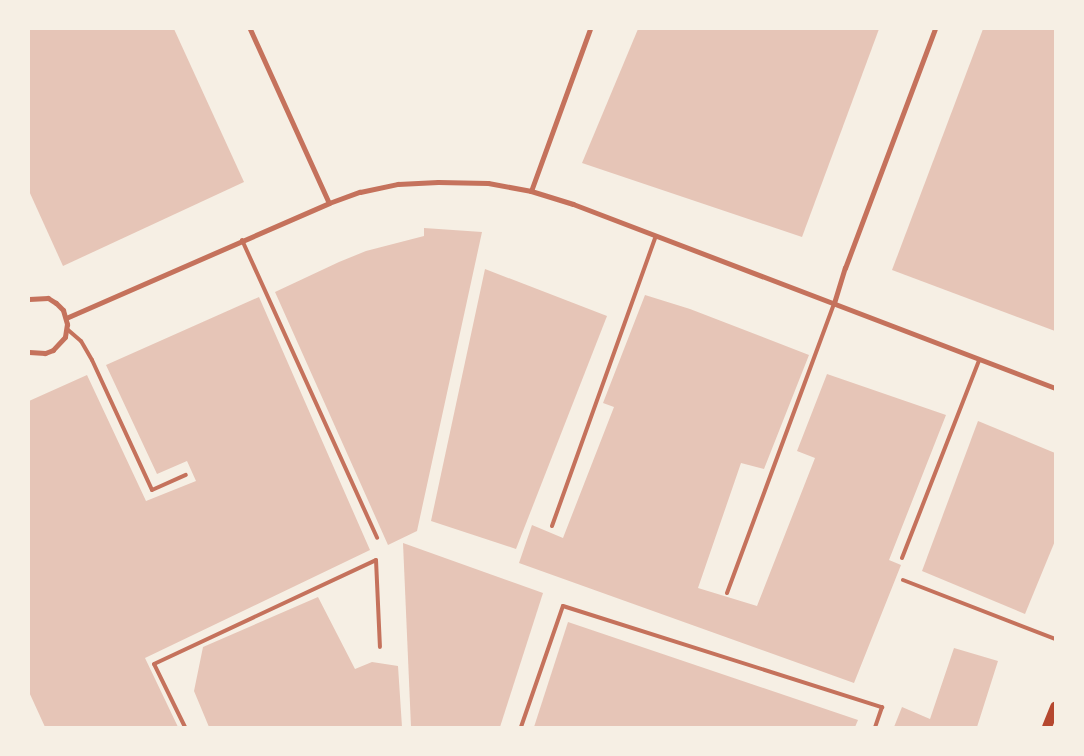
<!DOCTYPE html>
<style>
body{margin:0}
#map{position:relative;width:1084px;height:756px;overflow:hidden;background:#f6efe4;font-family:Mulish,sans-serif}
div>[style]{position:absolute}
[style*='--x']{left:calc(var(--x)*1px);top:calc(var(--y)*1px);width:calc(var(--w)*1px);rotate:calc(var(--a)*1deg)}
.building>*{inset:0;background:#e6c5b7}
.service>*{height:4px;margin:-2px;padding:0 2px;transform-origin:2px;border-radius:2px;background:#c5725c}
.minor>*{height:5px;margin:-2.5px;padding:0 2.5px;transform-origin:2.5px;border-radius:2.5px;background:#c5725c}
.secondary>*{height:10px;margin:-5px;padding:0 5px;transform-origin:5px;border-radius:5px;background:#b5482f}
span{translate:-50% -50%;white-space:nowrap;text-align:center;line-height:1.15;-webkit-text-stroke:5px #f6efe4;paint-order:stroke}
.frame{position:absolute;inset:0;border:30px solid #f6efe4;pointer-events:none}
</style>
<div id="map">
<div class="building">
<i style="clip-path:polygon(29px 29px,174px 29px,244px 182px,63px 266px,29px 191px)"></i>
<i style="clip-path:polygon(638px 29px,879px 29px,802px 237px,582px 163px)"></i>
<i style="clip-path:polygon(983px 29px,1055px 29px,1055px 331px,892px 270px)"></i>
<i style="clip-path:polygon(424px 228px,482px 232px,417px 531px,388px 545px,275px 292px,339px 262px,366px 251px,424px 236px)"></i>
<i style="clip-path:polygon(485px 269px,607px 316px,516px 549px,431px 521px)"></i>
<i style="clip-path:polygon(645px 295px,690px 309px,809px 355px,764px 469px,741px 463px,698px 588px,757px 606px,815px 458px,797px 451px,827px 374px,946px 415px,889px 560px,901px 565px,854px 683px,519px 563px,532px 525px,563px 538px,614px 407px,603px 403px)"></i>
<i style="clip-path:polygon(259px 297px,370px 550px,145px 658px,178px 727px,45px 727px,29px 692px,29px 401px,87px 375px,146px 501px,196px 481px,187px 461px,157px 474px,106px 365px)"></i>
<i style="clip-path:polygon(978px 421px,1055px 453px,1055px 541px,1025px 614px,922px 571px)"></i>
<i style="clip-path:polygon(403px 543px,543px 593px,500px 727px,411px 727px)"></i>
<i style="clip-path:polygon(318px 597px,355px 669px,372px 662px,398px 666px,402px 727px,209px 727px,194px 691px,203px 647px)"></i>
<i style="clip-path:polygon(568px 622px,858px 720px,855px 727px,534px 727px)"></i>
<i style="clip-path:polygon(954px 648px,998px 661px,977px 727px,894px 727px,902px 707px,930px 719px)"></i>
</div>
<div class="service">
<i style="--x:242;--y:240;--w:327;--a:65.6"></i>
<i style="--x:67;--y:329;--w:18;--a:41"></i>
<i style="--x:81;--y:341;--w:22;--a:60"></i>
<i style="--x:92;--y:360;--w:143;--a:65.2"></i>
<i style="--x:152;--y:490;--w:37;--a:-24"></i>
<i style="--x:552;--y:526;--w:308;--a:-70.3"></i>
<i style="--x:902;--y:558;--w:212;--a:-68.7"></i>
<i style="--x:903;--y:580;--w:163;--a:21.2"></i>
<i style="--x:727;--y:593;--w:309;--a:-69.7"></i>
<i style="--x:185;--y:727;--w:70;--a:-116.2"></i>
<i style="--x:154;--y:664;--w:245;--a:-25.1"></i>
<i style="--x:376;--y:560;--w:87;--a:87.4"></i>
<i style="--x:521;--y:727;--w:128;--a:-70.9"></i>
<i style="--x:563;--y:606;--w:335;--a:17.6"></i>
<i style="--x:882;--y:707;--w:21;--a:109"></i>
</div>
<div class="minor">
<i style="--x:250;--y:29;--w:191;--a:65.6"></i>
<i style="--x:531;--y:191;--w:172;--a:-70"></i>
<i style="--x:29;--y:299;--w:19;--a:-3"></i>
<i style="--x:48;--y:298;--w:9;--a:32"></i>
<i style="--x:56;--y:303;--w:10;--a:45"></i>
<i style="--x:63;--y:310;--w:15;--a:74"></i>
<i style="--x:67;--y:324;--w:13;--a:99"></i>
<i style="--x:65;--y:337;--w:18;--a:133"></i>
<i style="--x:53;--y:350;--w:9;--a:159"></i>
<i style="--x:45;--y:353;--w:16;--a:-176"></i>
<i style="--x:834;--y:303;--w:37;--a:-73"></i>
<i style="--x:845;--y:268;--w:255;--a:-69.4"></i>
<i style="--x:66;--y:318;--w:287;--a:-23.6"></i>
<i style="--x:329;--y:203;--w:33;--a:-20"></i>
<i style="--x:360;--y:192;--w:39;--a:-12"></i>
<i style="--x:398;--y:184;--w:40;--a:-2.9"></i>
<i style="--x:438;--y:182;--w:50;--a:1.1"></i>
<i style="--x:488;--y:183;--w:44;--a:10.5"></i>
<i style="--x:531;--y:191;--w:44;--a:17.2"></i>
<i style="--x:573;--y:204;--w:516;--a:20.89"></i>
</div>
<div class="secondary">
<i style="--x:1047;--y:727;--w:22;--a:-68"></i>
</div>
<div class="frame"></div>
</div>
